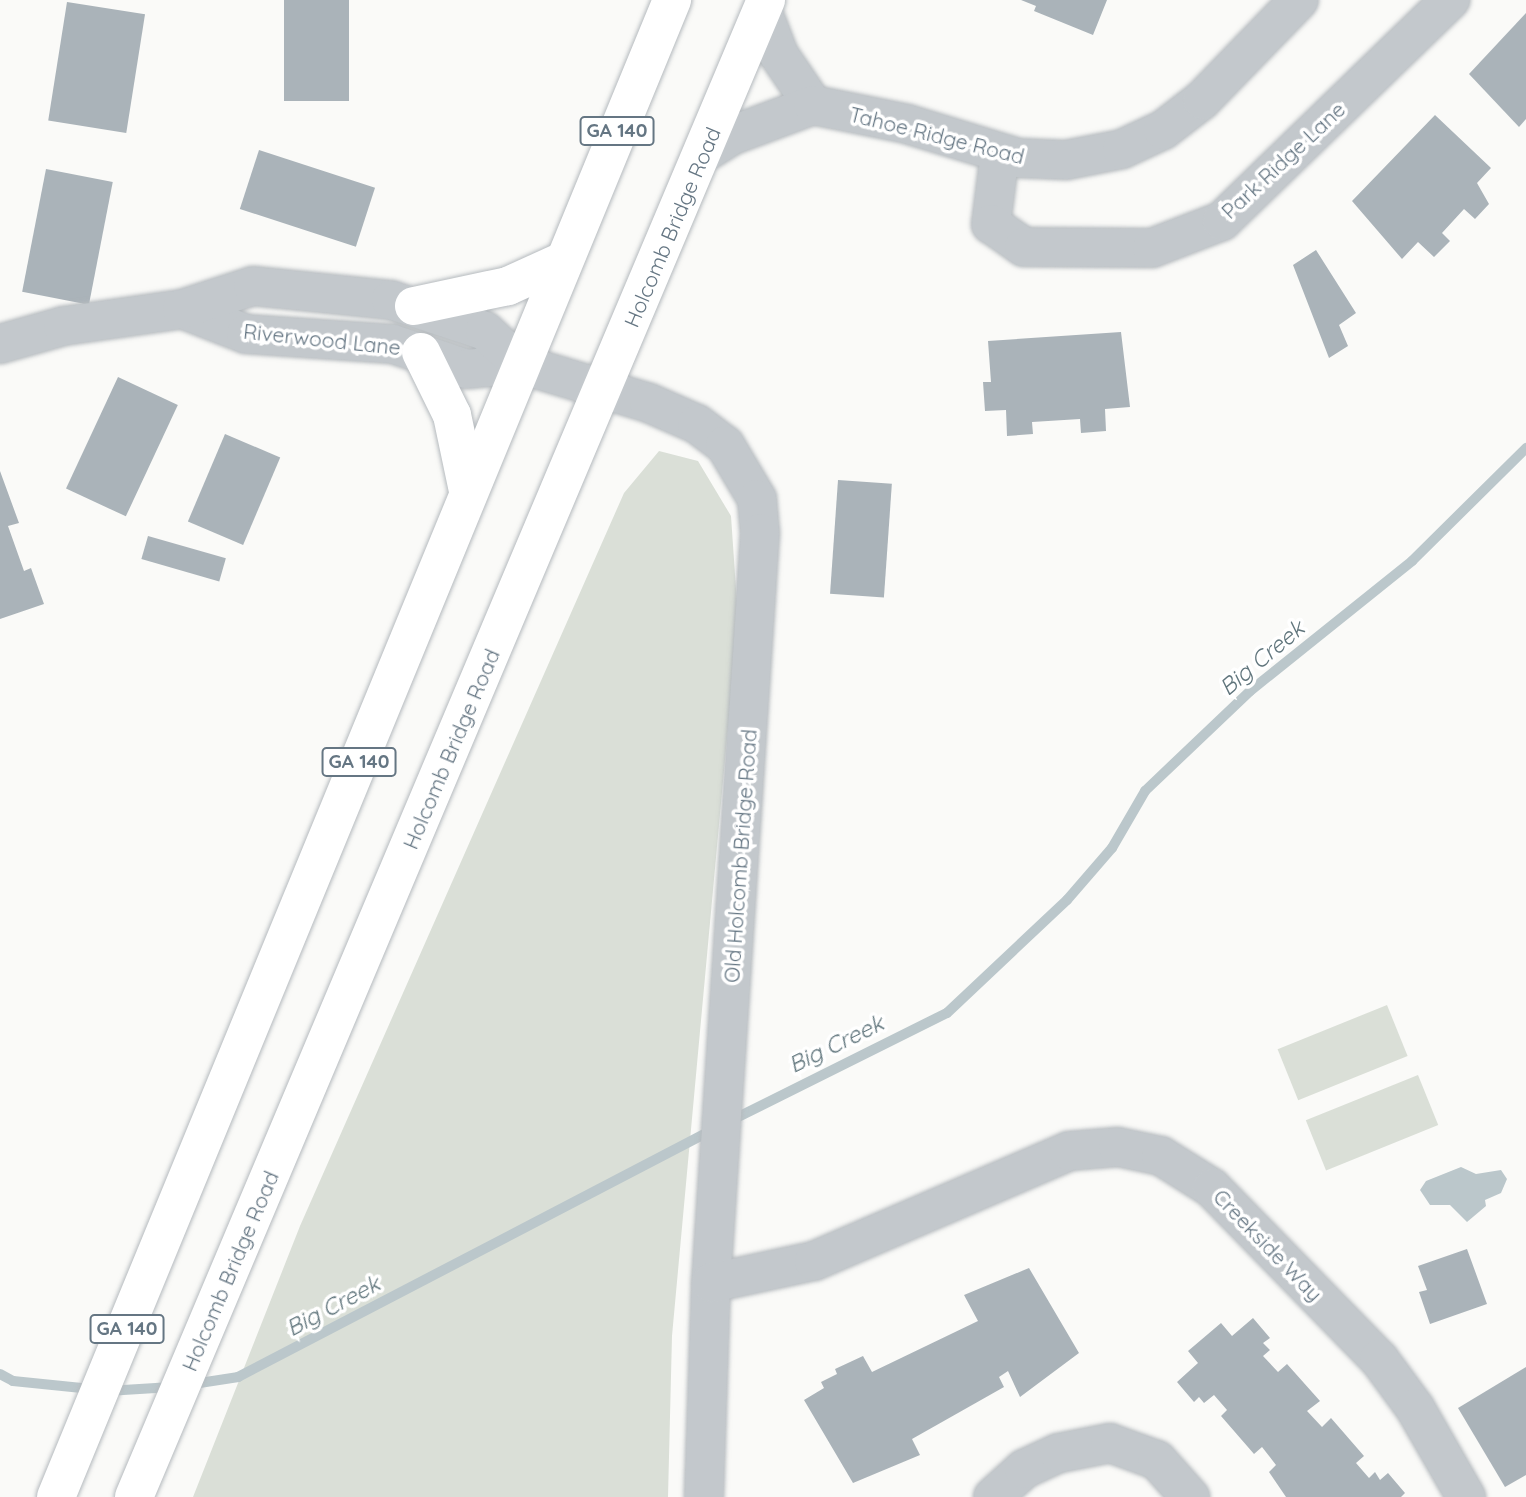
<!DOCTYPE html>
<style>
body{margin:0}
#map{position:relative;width:1526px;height:1497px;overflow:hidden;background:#fafaf8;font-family:Quicksand,sans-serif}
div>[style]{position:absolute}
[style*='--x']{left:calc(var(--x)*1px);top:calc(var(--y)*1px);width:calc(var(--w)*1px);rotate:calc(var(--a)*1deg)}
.green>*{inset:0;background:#dadfd7;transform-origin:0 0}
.water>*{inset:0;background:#bbc7cb}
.stream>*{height:10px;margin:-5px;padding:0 5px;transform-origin:5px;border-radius:5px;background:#bbc7cb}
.building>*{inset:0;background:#aab3b9;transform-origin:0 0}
.roads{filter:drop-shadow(0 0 2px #b5babe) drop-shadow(0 0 2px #b5babe)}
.minor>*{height:38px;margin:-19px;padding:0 19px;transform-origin:19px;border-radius:19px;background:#c3c8cc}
.primary>*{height:38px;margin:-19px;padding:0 19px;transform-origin:19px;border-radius:19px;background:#fff}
span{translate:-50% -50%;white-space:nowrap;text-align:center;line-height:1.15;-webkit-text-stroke:7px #fff;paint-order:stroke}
.shield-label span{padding:2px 5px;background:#fff;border:2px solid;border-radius:5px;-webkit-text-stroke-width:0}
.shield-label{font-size:19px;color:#657683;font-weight:700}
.street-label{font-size:21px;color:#657683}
.water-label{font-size:23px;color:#60757c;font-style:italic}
</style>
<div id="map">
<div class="green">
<i style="clip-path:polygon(659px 451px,698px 461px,731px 516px,738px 618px,672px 1336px,668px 1497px,193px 1497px,300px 1226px,624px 493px)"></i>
<i style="left:1387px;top:1005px;width:55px;height:118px;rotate:68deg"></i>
<i style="left:1418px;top:1075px;width:54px;height:121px;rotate:68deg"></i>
</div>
<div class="water">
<i style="clip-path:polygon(1461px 1167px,1476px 1174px,1501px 1170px,1507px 1179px,1501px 1193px,1485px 1200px,1486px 1206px,1467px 1222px,1450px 1205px,1430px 1205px,1420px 1190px,1426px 1181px)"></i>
</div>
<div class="stream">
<i style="--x:732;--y:1120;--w:240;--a:-26.5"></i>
<i style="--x:947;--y:1013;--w:165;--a:-43.3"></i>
<i style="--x:1067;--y:900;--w:69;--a:-49.1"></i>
<i style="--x:1112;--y:848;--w:66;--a:-59.9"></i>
<i style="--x:1145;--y:791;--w:145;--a:-43.6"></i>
<i style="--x:1250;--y:691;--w:208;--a:-38.7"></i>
<i style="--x:1412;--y:561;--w:161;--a:-44.7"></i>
<i style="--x:0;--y:1374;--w:15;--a:28"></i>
<i style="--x:13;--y:1381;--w:79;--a:5.8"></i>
<i style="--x:193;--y:1384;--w:46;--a:-8.8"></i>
<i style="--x:238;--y:1377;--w:534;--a:-27.52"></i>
<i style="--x:107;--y:1391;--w:65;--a:-3.5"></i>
</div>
<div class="building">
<i style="left:284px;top:0;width:65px;height:101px"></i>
<i style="clip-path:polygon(1021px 0,1107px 0,1093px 35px,1034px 11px,1036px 6px)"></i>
<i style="left:67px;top:2px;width:79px;height:120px;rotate:9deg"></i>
<i style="clip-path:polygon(1526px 13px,1526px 119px,1519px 127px,1469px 74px)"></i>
<i style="clip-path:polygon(1435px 115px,1491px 168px,1477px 183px,1489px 204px,1475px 219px,1464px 209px,1442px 233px,1450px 241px,1434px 257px,1418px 242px,1402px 259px,1352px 201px)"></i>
<i style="left:259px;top:150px;width:122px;height:62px;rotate:18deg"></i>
<i style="left:46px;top:169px;width:68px;height:125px;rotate:11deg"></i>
<i style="clip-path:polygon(1316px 250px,1356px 313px,1339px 325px,1348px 346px,1329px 358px,1293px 265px)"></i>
<i style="clip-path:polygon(1121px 332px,1130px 407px,1105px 409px,1106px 431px,1081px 433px,1080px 419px,1032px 422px,1033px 434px,1007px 436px,1006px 410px,985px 411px,983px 382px,991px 382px,988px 341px)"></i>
<i style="left:118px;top:377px;width:66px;height:123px;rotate:25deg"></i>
<i style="left:225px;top:434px;width:60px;height:95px;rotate:23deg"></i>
<i style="clip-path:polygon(0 471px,19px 523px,8px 526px,24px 571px,31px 568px,44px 604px,0 619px)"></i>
<i style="left:838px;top:480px;width:54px;height:114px;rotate:4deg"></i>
<i style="left:148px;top:536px;width:81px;height:24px;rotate:16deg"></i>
<i style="clip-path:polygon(1467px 1249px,1487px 1304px,1430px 1324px,1419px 1292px,1427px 1290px,1418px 1266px)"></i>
<i style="clip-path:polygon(1029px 1268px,1079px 1353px,1020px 1397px,1008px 1371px,999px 1377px,1004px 1387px,912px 1439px,920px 1455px,853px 1483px,804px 1400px,824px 1388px,821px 1382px,837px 1374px,835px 1369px,863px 1356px,872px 1372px,978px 1321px,964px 1295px)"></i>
<i style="clip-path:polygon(1253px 1318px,1270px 1338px,1263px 1343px,1270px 1350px,1263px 1356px,1278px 1372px,1287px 1364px,1320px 1401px,1307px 1411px,1322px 1427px,1331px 1418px,1364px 1456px,1356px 1463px,1369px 1478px,1375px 1472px,1380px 1480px,1388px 1473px,1405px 1493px,1401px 1497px,1286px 1497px,1269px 1472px,1276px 1465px,1262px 1447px,1254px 1454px,1221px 1416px,1227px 1410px,1214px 1395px,1204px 1403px,1199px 1397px,1194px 1402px,1177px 1382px,1198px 1363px,1188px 1351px,1221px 1323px,1232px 1336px)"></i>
<i style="clip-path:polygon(1526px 1367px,1526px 1475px,1505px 1487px,1458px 1408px)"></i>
</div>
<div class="roads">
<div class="minor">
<i style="--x:762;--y:10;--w:48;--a:69.3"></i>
<i style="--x:779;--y:55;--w:60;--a:55.8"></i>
<i style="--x:704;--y:153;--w:34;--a:-32"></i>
<i style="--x:733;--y:135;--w:85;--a:-20.6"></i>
<i style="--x:813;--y:105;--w:96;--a:11.4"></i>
<i style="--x:907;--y:124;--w:116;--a:17"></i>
<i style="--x:1018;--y:158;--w:48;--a:2.4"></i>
<i style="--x:1066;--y:160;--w:57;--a:-11.1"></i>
<i style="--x:1122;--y:149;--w:45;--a:-24.9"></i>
<i style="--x:1163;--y:130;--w:49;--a:-37.6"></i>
<i style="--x:1202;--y:100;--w:139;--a:-45.9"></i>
<i style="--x:1000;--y:153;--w:72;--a:97.2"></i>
<i style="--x:991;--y:224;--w:40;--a:34.9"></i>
<i style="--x:1024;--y:247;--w:128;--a:0.4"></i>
<i style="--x:1152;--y:248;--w:75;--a:-21.1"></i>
<i style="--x:1222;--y:221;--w:318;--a:-44.1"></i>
<i style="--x:182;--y:309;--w:69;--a:21.3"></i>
<i style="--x:246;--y:334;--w:147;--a:3.9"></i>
<i style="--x:393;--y:344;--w:78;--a:18.7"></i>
<i style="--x:467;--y:369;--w:53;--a:-5.4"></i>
<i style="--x:520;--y:364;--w:135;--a:16.8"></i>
<i style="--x:649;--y:403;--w:52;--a:23.6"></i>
<i style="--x:697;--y:424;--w:35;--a:37"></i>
<i style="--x:725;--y:445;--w:63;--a:59.3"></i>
<i style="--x:757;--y:499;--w:34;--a:85"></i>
<i style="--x:760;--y:533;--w:752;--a:93.74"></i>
<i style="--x:711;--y:1283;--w:214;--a:91.9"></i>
<i style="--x:0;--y:344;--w:66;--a:-15.9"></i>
<i style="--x:63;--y:326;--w:120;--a:-8.1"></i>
<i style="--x:182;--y:309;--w:75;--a:-17.9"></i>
<i style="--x:253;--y:286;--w:139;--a:5.8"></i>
<i style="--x:391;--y:300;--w:99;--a:18.3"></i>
<i style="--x:485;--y:331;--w:48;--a:43.3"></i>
<i style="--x:711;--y:1283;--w:105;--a:-12.1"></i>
<i style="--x:814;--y:1261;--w:278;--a:-23.3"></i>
<i style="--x:1069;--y:1151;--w:49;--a:-4.7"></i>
<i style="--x:1118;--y:1147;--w:44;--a:11.8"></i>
<i style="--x:1161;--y:1156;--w:60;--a:32.1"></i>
<i style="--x:1212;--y:1188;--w:239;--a:45.7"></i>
<i style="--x:1379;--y:1359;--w:61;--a:53.7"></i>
<i style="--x:1415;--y:1408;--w:103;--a:60.2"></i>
<i style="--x:993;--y:1497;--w:42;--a:-42.1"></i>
<i style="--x:1024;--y:1469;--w:38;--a:-25"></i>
<i style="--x:1059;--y:1453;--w:52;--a:-11.1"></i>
<i style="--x:1110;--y:1443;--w:50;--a:19.9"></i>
<i style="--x:1157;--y:1460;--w:50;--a:48.3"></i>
</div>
<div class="primary">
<i style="--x:414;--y:306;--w:96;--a:-12"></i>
<i style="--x:508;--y:286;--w:60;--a:-24.4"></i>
<i style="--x:421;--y:352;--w:70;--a:63.8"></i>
<i style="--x:452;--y:415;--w:78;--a:78.1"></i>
<i style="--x:56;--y:1497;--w:1619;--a:-67.63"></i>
<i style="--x:134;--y:1497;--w:1625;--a:-67.11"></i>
</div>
</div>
<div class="shield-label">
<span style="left:617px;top:131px">GA 140</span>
<span style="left:359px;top:762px">GA 140</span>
<span style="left:127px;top:1329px">GA 140</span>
</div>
<div class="street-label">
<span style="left:937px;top:135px;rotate:14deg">Tahoe Ridge Road</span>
<span style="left:1283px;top:160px;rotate:-43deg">Park Ridge Lane</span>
<span style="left:672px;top:227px;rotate:-67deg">Holcomb Bridge Road</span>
<span style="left:322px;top:339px;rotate:6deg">Riverwood Lane</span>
<span style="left:451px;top:749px;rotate:-67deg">Holcomb Bridge Road</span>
<span style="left:740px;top:856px;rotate:-86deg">Old Holcomb Bridge Road</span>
<span style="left:1268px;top:1245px;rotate:46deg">Creekside Way</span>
<span style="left:230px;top:1271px;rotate:-67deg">Holcomb Bridge Road</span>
</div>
<div class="water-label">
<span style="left:1262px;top:658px;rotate:-40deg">Big Creek</span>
<span style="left:836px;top:1044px;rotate:-26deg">Big Creek</span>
<span style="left:333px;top:1306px;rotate:-28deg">Big Creek</span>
</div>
</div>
